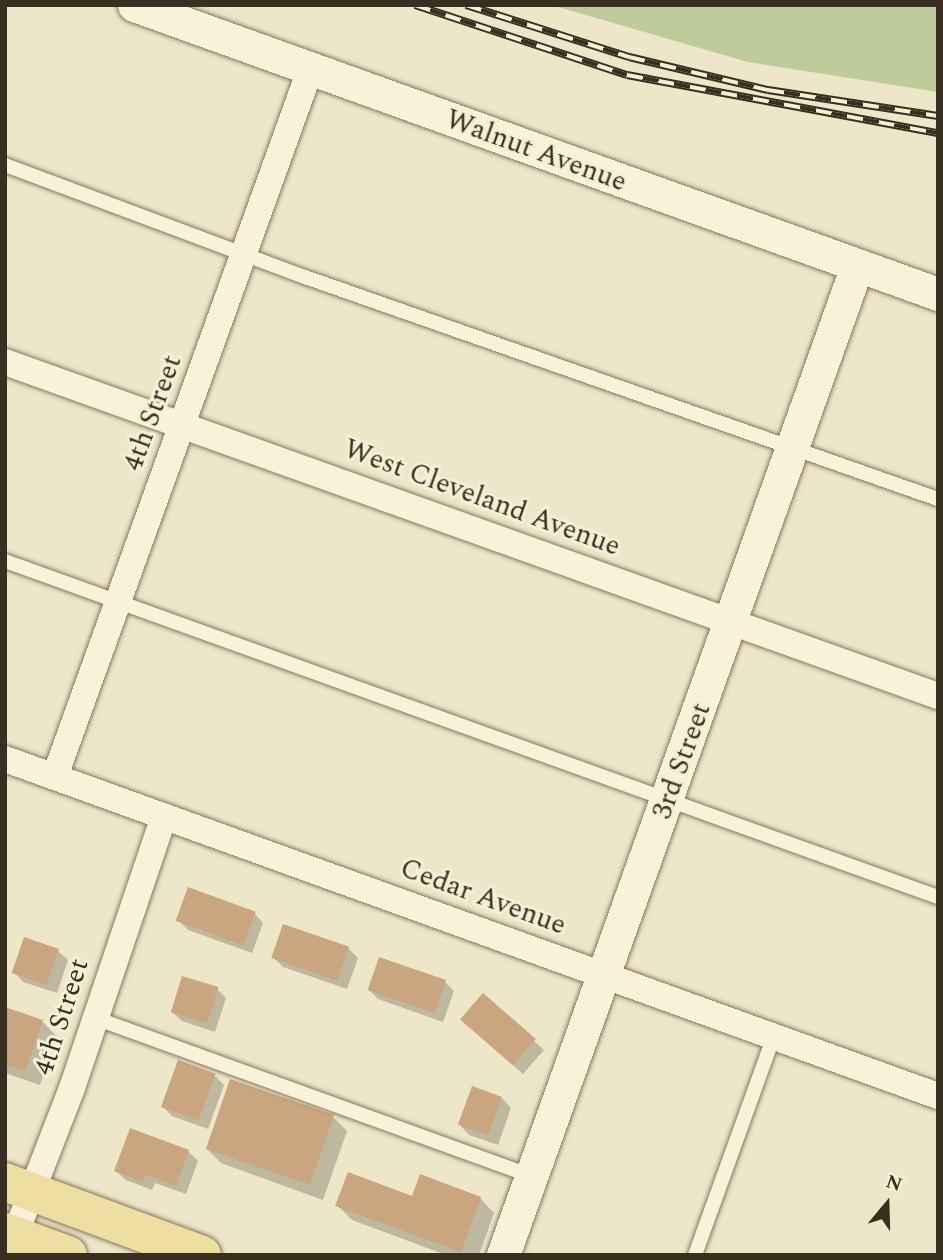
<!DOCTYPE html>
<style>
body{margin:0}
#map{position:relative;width:943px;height:1260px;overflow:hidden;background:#ede6c8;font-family:Spectral,serif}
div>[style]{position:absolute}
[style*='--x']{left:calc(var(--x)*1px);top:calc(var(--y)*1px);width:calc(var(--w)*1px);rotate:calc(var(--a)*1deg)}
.green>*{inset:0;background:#c0cb9c}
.shadow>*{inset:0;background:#0003}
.building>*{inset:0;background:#c9a67f;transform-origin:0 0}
.roads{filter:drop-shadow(0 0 2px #88785d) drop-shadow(0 0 2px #88785d)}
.service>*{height:14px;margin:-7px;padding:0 7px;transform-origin:7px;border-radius:7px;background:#f8f2db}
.minor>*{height:26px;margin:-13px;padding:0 13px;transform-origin:13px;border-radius:13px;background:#f8f2db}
.tertiary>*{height:33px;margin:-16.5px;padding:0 16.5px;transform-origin:16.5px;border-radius:16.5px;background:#f8f2db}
.primary>*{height:38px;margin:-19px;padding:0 19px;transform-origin:19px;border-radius:19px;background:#eddea2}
.rail>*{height:8px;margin-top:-4px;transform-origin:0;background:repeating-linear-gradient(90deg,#f4efd7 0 16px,#392f20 0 32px);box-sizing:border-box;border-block:2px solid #392f20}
span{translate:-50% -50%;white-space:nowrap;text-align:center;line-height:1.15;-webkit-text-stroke:6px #f4efd7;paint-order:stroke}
.street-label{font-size:28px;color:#392f20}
.frame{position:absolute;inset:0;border:7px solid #392f20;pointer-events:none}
.north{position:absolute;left:852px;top:1169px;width:70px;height:70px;-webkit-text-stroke:5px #f4efd7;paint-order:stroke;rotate:19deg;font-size:19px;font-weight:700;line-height:28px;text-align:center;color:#392f20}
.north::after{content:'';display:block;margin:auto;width:24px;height:32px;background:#392f20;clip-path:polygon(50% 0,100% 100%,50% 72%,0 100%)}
</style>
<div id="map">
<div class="green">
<i style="clip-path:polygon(551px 5px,938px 5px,938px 92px,748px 62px)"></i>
</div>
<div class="shadow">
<i style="clip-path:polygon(254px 913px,263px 923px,252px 953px,188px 930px,178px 920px)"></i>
<i style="clip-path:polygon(25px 939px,58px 951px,68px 960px,57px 993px,23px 982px,14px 972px)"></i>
<i style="clip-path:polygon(348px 948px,358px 958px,347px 989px,283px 967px,273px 957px)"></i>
<i style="clip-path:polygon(445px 982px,454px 991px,443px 1022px,378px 999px,369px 990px)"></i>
<i style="clip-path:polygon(217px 989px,226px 998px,215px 1032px,182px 1021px,172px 1012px)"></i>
<i style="clip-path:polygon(483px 995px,544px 1050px,523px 1074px,472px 1029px)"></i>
<i style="clip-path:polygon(5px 1009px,42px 1021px,56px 1036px,40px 1085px,5px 1073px)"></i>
<i style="clip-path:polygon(215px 1076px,224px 1085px,208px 1129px,172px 1116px,162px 1106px)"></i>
<i style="clip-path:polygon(502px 1098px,511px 1108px,498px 1145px,469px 1135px,460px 1125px)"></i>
<i style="clip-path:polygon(333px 1117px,347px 1131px,323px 1200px,221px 1163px,207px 1149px)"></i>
<i style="clip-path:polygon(188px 1151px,198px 1161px,186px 1194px,155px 1183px,152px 1190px,126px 1180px,116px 1171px)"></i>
<i style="clip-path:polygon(480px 1198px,494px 1213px,479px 1255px,446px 1255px,352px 1220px,338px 1206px)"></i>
</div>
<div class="building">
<i style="left:188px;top:887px;width:72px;height:36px;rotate:20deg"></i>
<i style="left:283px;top:924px;width:70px;height:36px;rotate:19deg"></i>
<i style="left:24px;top:937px;width:37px;height:38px;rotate:19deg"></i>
<i style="left:379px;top:957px;width:71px;height:35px;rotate:19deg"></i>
<i style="left:182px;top:976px;width:38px;height:38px;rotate:17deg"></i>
<i style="left:483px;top:993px;width:70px;height:35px;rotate:41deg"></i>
<i style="clip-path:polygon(5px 1007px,43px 1020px,25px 1071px,5px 1065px)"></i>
<i style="left:178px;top:1060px;width:40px;height:50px;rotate:20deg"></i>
<i style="left:230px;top:1079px;width:110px;height:74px;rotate:19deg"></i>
<i style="left:472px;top:1086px;width:32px;height:41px;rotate:20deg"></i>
<i style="clip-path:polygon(130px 1128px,189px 1150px,176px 1186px,146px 1175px,143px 1182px,114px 1171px)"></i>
<i style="clip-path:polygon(348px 1172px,412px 1196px,420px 1174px,481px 1197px,461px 1252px,335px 1206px)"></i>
</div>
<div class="roads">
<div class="service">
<i style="--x:5;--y:165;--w:320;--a:20.5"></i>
<i style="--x:305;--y:277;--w:671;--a:19.33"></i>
<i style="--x:5;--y:561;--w:992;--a:19.81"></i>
<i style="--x:95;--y:1018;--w:464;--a:19.9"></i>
<i style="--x:695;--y:1255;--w:234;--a:-70.2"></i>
</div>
<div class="minor">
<i style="--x:5;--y:362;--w:991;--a:19.7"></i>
<i style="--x:5;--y:759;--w:992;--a:19.86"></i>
<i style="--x:55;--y:776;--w:751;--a:-70.14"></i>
<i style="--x:15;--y:1235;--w:158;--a:-68.8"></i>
<i style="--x:72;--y:1088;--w:287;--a:-71.3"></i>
</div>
<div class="tertiary">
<i style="--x:134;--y:5;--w:854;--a:19.77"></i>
<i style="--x:503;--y:1255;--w:1050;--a:-70.31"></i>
</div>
<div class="primary">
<i style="--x:5;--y:1182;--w:210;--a:20.3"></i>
<i style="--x:5;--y:1232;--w:67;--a:20.1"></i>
</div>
</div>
<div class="rail">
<i style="--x:415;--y:5;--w:223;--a:18.3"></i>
<i style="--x:627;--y:75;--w:316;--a:10.6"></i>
<i style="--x:466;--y:5;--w:171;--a:17.7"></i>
<i style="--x:629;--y:57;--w:143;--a:13.4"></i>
<i style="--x:768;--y:90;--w:172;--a:8.7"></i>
</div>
<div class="street-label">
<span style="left:536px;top:151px;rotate:20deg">Walnut Avenue</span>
<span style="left:153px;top:413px;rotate:-70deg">4th Street</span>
<span style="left:482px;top:498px;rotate:20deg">West Cleveland Avenue</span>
<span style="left:682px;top:761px;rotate:-70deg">3rd Street</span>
<span style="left:483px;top:897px;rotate:20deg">Cedar Avenue</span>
<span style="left:62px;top:1017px;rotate:-72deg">4th Street</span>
</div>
<div class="frame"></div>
<div class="north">N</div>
</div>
